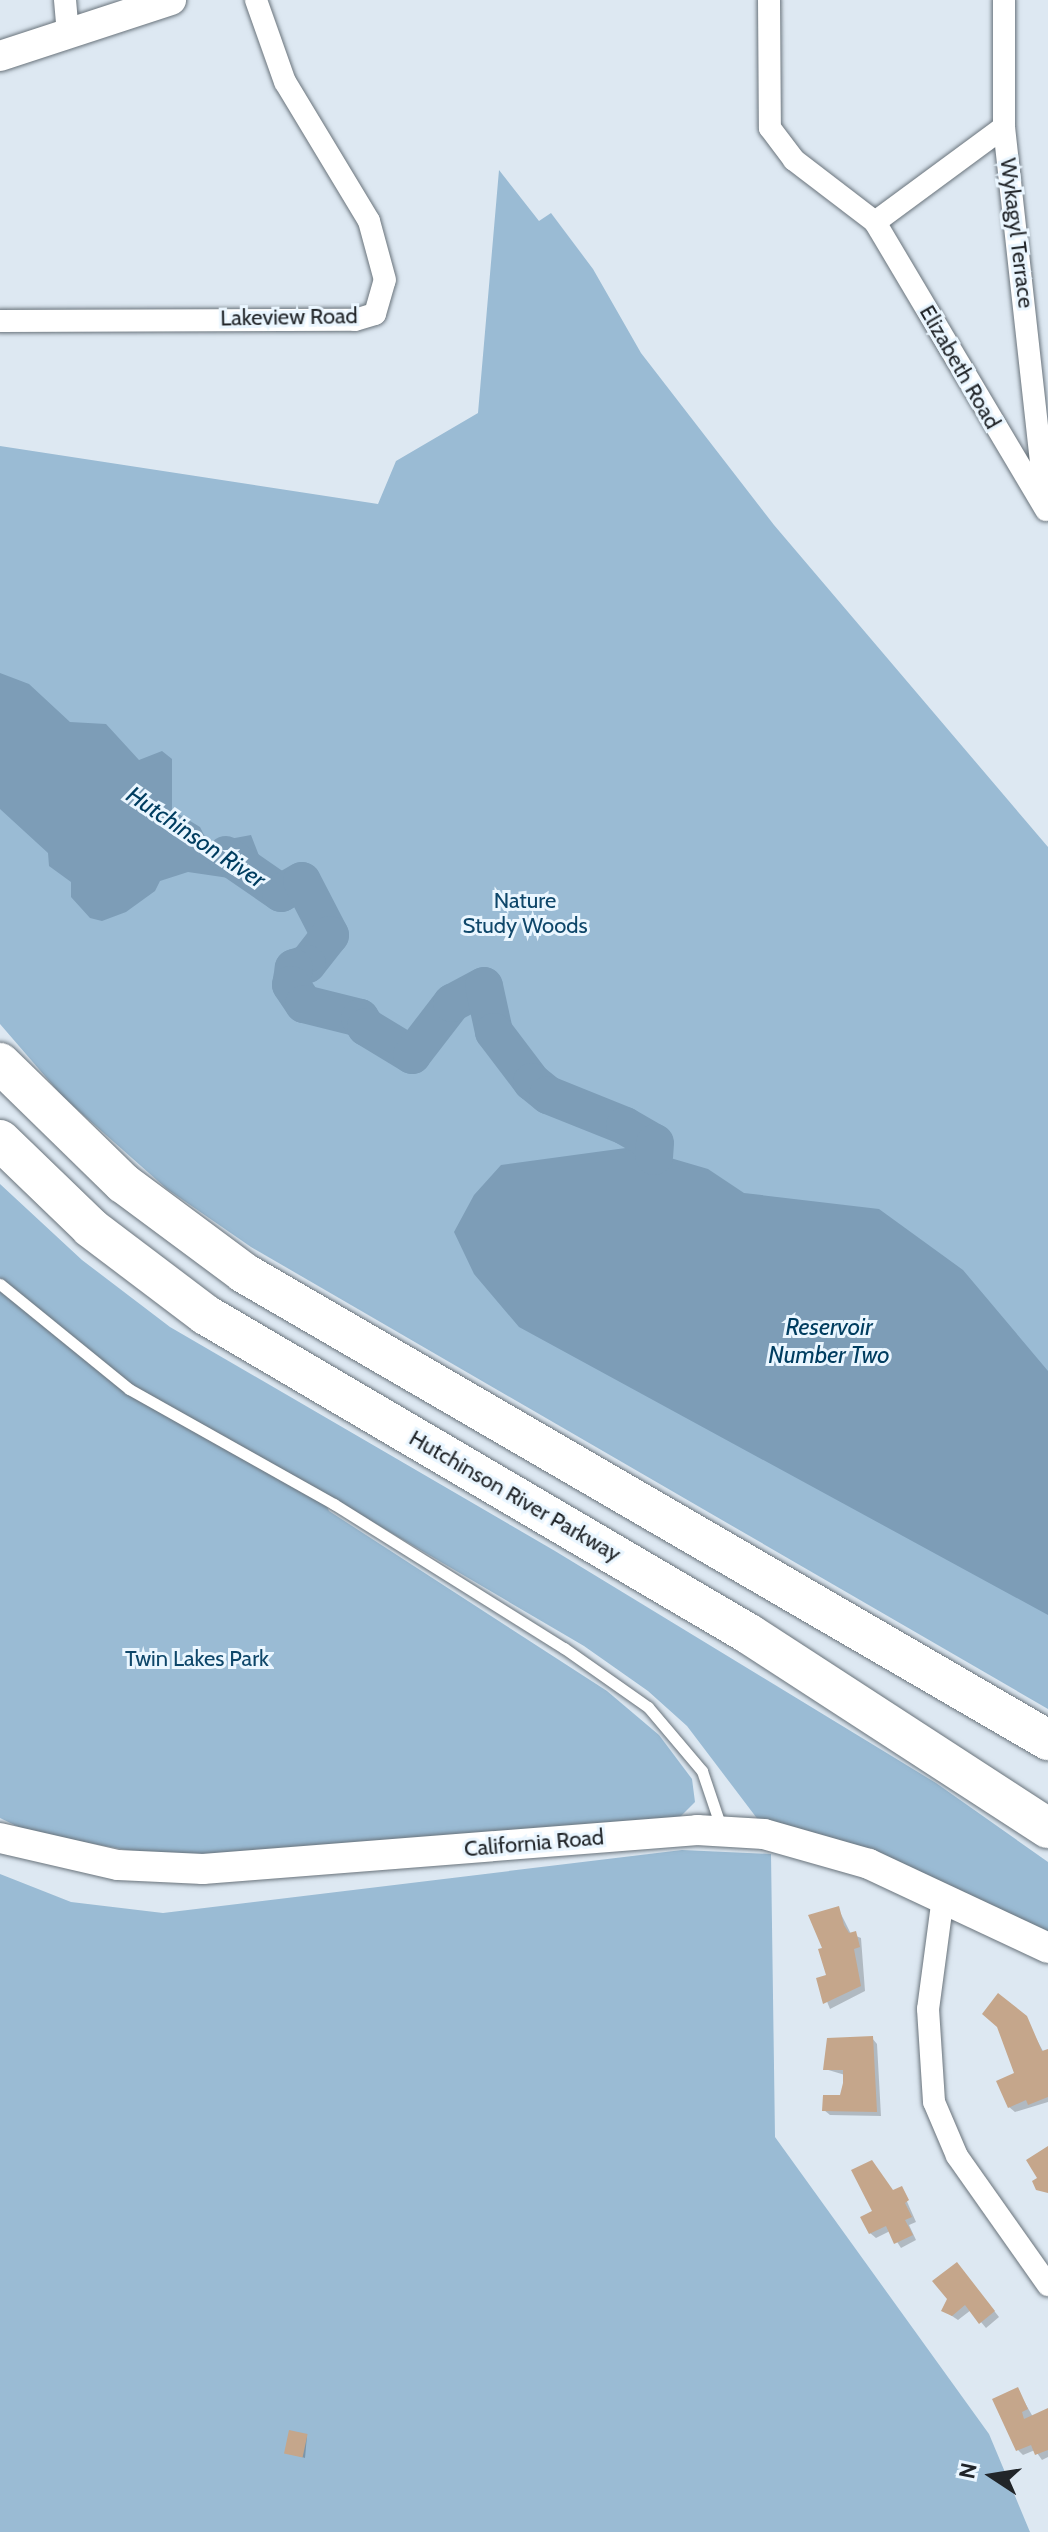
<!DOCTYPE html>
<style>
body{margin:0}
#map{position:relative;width:1048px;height:2532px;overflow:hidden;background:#dde8f2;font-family:Cabin,sans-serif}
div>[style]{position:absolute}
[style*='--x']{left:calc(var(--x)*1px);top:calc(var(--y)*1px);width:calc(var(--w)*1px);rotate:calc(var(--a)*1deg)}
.green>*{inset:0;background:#9abbd4}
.water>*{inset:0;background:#7d9db7}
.shadow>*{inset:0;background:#0003}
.river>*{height:38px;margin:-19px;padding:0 19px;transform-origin:19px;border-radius:19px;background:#7d9db7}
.building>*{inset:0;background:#c5a68b;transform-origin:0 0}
.roads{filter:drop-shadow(0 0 2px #69737b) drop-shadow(0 0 2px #69737b)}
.lane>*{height:11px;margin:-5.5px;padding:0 5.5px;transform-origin:5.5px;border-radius:5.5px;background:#fff}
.street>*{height:22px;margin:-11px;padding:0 11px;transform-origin:11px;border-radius:11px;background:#fff}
.secondary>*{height:30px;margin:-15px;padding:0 15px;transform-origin:15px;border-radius:15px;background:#fff}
.highway>*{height:40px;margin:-20px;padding:0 20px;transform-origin:20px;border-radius:20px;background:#fff}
span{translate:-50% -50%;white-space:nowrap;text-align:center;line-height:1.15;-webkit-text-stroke:6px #eaf6ff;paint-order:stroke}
.street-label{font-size:22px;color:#212529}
.park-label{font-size:22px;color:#0f476a}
.water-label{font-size:24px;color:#003d60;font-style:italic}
.north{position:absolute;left:952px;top:2436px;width:80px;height:80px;-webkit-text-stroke:6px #eaf6ff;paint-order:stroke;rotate:282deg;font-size:22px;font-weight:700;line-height:32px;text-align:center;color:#212529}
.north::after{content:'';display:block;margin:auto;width:28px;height:36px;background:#212529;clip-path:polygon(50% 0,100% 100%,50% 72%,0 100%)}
</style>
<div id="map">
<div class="green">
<i style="clip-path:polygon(499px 170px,539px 221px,551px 213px,593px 269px,641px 353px,774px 525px,1048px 847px,1048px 1709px,251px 1247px,167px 1189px,63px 1097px,0 1024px,0 446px,378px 504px,396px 461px,478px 413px)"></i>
<i style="clip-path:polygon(0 1184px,82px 1260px,170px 1327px,555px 1551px,936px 1783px,1048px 1862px,1048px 1934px,759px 1821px,687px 1726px,648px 1691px,584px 1646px,320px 1491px,329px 1511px,607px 1691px,659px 1735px,692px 1779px,695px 1802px,679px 1818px,222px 1857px,154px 1855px,29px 1832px,0 1818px)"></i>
<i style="clip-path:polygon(682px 1850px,771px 1854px,775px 2137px,989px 2434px,1030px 2532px,0 2532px,0 1874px,71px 1902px,163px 1913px)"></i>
</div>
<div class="water">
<i style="clip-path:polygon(0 673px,29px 684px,70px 722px,106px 724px,139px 760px,162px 751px,172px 759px,172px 810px,200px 827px,208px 843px,251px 835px,270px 884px,188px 872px,160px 881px,155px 891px,126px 912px,102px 921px,90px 918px,71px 897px,71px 882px,49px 866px,48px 853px,0 809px)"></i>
<i style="clip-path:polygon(633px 1147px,708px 1169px,744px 1193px,879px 1209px,963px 1270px,1048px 1371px,1048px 1615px,519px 1327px,474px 1274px,454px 1232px,474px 1195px,501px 1165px)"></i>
</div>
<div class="shadow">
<i style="clip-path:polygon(838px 1908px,851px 1934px,861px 1938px,865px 1991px,830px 2009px,818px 1979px,828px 1976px,825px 1949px)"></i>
<i style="clip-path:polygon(1025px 2018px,1044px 2053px,1048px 2051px,1048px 2102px,1015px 2112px,1009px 2107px)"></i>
<i style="clip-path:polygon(872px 2038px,877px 2044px,881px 2116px,830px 2115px,824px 2110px,841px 2097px,845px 2075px,825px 2069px)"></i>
<i style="clip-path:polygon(901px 2188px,916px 2222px,909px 2225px,916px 2240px,901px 2248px,890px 2231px,876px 2238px,870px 2233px,875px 2212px)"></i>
<i style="clip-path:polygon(962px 2270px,999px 2317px,986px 2328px,971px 2310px,958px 2320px,943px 2310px)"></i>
<i style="clip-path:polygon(1017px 2389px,1033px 2417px,1048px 2410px,1048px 2457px,1042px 2460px,1035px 2450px,1023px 2455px,1018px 2450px)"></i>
<i style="clip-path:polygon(307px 2436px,305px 2458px,286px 2452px)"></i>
</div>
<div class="river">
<i style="--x:226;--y:855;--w:67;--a:34.6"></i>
<i style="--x:281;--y:893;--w:24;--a:-30"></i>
<i style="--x:302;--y:881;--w:61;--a:62.6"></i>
<i style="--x:330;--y:935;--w:37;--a:128"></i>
<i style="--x:307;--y:964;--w:14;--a:163"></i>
<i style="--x:294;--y:968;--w:17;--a:100"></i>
<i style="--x:291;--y:985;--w:23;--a:56"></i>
<i style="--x:304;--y:1004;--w:58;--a:14"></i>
<i style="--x:360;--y:1018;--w:11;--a:56"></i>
<i style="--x:366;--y:1027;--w:54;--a:31.3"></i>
<i style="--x:412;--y:1055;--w:66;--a:-52.4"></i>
<i style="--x:452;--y:1003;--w:36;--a:-28"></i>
<i style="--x:484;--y:986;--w:47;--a:77.7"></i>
<i style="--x:494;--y:1032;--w:63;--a:52.8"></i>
<i style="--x:532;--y:1082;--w:21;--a:39"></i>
<i style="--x:548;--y:1095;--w:83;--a:21.9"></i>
<i style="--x:625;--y:1126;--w:34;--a:30"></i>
<i style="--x:655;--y:1143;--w:13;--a:94"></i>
</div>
<div class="building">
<i style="clip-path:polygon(839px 1906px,844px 1925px,849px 1933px,856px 1931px,860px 1947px,854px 1949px,861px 1986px,823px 2004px,816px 1978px,826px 1975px,818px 1949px,822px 1948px,808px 1915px)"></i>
<i style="clip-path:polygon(998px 1993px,1027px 2016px,1042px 2051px,1048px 2049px,1048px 2097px,1028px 2105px,1026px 2100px,1008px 2108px,996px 2081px,1014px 2073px,997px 2027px,982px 2014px)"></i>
<i style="clip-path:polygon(873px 2036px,877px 2112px,822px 2111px,823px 2095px,840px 2095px,843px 2083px,843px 2070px,823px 2070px,827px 2038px)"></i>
<i style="clip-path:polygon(1048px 2146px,1048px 2193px,1036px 2190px,1032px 2181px,1037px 2178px,1026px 2160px)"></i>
<i style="clip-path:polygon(872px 2160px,893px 2190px,902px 2186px,909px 2200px,905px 2203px,912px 2217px,905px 2220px,913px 2235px,894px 2244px,886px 2226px,869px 2234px,860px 2217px,872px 2211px,851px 2170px)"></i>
<i style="clip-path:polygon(957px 2262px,995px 2311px,979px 2324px,965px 2305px,952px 2316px,941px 2311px,947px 2299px,932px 2281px)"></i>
<i style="clip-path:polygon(1018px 2387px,1028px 2409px,1022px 2412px,1024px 2419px,1048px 2408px,1048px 2450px,1035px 2455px,1031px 2445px,1016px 2451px,992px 2399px)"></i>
<i style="left:289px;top:2430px;width:19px;height:24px;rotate:12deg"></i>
</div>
<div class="roads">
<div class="lane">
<i style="--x:0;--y:1284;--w:166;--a:39.1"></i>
<i style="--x:129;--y:1389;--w:235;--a:29.3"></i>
<i style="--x:334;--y:1504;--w:271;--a:32.1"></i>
<i style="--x:564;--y:1648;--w:103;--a:35.1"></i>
<i style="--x:648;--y:1707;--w:84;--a:49.8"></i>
<i style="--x:702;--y:1771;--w:62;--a:71.3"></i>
</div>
<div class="street">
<i style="--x:65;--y:0;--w:34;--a:85"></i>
<i style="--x:769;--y:0;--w:128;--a:89.6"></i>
<i style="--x:770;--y:128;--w:40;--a:53"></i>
<i style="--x:794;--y:160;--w:102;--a:37.4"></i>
<i style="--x:875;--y:222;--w:335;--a:59.3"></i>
<i style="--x:1004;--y:0;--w:127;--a:90"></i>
<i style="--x:1004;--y:127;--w:383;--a:83.7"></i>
<i style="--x:875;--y:222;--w:160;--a:-36.4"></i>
<i style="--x:0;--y:321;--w:355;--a:-0.2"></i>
<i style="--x:355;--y:320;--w:21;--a:-17"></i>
<i style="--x:375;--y:314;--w:35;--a:-74"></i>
<i style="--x:385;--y:280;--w:61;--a:-105.2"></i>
<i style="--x:369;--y:221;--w:162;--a:-121.1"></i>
<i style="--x:285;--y:82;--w:87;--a:-109.5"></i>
<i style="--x:943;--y:1897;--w:113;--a:97.6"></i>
<i style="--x:928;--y:2009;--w:93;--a:86.3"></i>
<i style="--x:934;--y:2102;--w:59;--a:66.9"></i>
<i style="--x:957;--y:2156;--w:158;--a:54.8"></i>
</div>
<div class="secondary">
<i style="--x:0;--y:56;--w:180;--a:-18.1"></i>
<i style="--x:0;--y:1838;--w:121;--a:12.9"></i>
<i style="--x:118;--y:1865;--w:85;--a:2.7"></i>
<i style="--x:203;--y:1869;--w:496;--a:-4.5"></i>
<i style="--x:697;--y:1830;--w:67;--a:3.4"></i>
<i style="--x:764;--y:1834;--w:109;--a:15.9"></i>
<i style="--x:869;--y:1864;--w:198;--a:25.1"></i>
</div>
<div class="highway">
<i style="--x:0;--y:1063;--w:172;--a:44.3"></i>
<i style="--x:123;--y:1183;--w:151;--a:36.6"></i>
<i style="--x:244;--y:1273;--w:930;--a:30.15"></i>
<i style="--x:0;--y:1140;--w:127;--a:44"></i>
<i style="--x:91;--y:1228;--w:144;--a:37.1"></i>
<i style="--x:206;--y:1315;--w:630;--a:30.43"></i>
<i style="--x:749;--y:1634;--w:356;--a:33"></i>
</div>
</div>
<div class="street-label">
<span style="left:1017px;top:233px;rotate:83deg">Wykagyl Terrace</span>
<span style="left:289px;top:317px;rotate:-1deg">Lakeview Road</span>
<span style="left:960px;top:367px;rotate:60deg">Elizabeth Road</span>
<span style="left:515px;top:1496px;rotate:30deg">Hutchinson River Parkway</span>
<span style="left:534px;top:1843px;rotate:-5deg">California Road</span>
</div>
<div class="park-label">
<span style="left:525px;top:913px">Nature<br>Study Woods</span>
<span style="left:197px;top:1659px">Twin Lakes Park</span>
</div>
<div class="water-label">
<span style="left:196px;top:837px;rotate:34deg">Hutchinson River</span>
<span style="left:829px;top:1341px">Reservoir<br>Number Two</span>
</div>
<div class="north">N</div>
</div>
